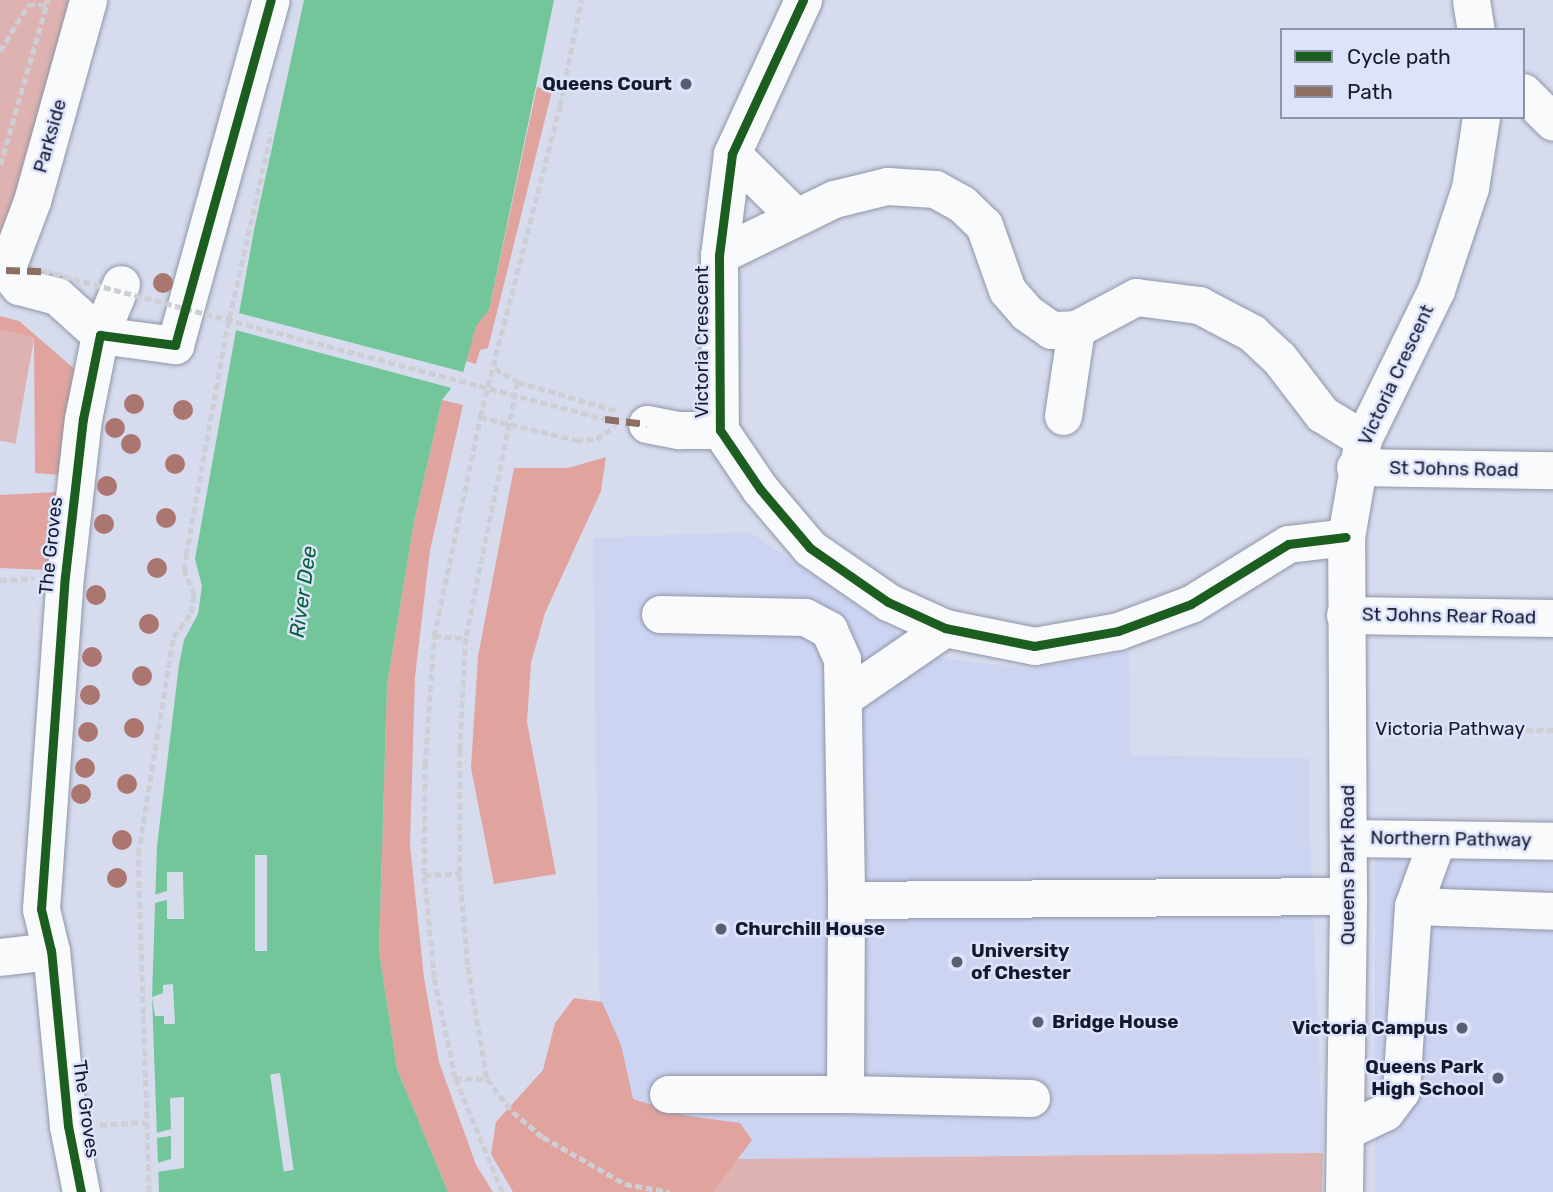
<!DOCTYPE html>
<style>
body{margin:0}
#map{position:relative;width:1553px;height:1192px;overflow:hidden;background:#d6dcee;font-family:Rubik,sans-serif}
div>[style]{position:absolute}
[style*='--x']{left:calc(var(--x)*1px);top:calc(var(--y)*1px);width:calc(var(--w)*1px);rotate:calc(var(--a)*1deg)}
.built>*{inset:0;background:#ccd4f2;transform-origin:0 0}
.green>*{inset:0;background:#ddb2b0;transform-origin:0 0}
.forest>*{inset:0;background:#e0a39e}
.water>*{inset:0;background:#72c699}
.pier>*{inset:0;background:#d6dcee;transform-origin:0 0}
.path>*{height:4.5px;margin-top:-2.25px;transform-origin:0;background:repeating-linear-gradient(90deg,#cecfd5 0 7px,transparent 0 10.5px)}
.roads{filter:drop-shadow(0 0 2px #9095a6) drop-shadow(0 0 2px #9095a6)}
.minor>*{height:37px;margin:-18.5px;padding:0 18.5px;transform-origin:18.5px;border-radius:18.5px;background:#f9fafc}
.path-bridge>*{height:4.5px;margin-top:-2.25px;transform-origin:0;background:repeating-linear-gradient(90deg,#cecfd5 0 7px,transparent 0 10.5px)}
.quiet>*{height:7px;margin-top:-3.5px;transform-origin:0;background:repeating-linear-gradient(90deg,#8d6e63 0 14px,transparent 0 21px)}
.cycleway>*{height:9px;margin:-4.5px;padding:0 4.5px;transform-origin:4.5px;border-radius:4.5px;background:#1b5e20}
.trees>*{width:20px;height:20px;margin:-10px;border-radius:50%;background:#ab7570}
.dots>*{width:19px;height:19px;translate:-50% -50%;box-sizing:border-box;border:4px solid #dde3fb;border-radius:50%}
span{translate:-50% -50%;white-space:nowrap;text-align:center;line-height:1.15;-webkit-text-stroke:5px #dde3fb;paint-order:stroke}
.poi-label{font-size:19px;color:#151a2f;font-weight:700}
.right{translate:-100% -50%;text-align:right}
.left{translate:0 -50%;text-align:left}
.street-label{font-size:19px;color:#151a2f}
.water-label{font-size:21px;color:#055f32;font-style:italic}
.legend{position:absolute;left:1280px;top:28px;width:245px;height:91px;box-sizing:border-box;background:#dde3fb;border:2px solid #8d93a9;margin:0;padding:9px 12px;list-style:none;font-size:21px;color:#151a2f}
.legend li{display:flex;align-items:center;gap:14px;height:35px}
.legend b{width:35px;border:2px solid #8d93a9}
</style>
<div id="map">
<div class="built">
<i style="clip-path:polygon(750px 532px,932px 657px,1030px 669px,1129px 652px,1130px 755px,1310px 759px,1309px 817px,1323px 1153px,727px 1159px,601px 1107px,593px 538px)"></i>
<i style="left:1553px;top:857px;width:335px;height:178px;rotate:90deg"></i>
</div>
<div class="green">
<i style="clip-path:polygon(0 0,79px 0,0 243px)"></i>
<i style="left:0;top:330px;width:35px;height:109px;rotate:10deg"></i>
<i style="clip-path:polygon(1323px 1153px,1322px 1192px,671px 1192px,727px 1159px)"></i>
</div>
<div class="forest">
<i style="clip-path:polygon(537px 87px,552px 91px,488px 348px,480px 350px,476px 364px,466px 361px,476px 325px,489px 310px)"></i>
<i style="clip-path:polygon(0 316px,19px 321px,77px 371px,62px 475px,35px 473px,34px 337px,0 330px)"></i>
<i style="clip-path:polygon(442px 400px,463px 405px,430px 550px,415px 677px,410px 845px,424px 978px,439px 1062px,476px 1165px,493px 1192px,448px 1192px,397px 1069px,379px 951px,387px 685px,414px 522px)"></i>
<i style="clip-path:polygon(606px 457px,601px 491px,545px 613px,531px 663px,527px 722px,556px 874px,494px 884px,471px 768px,478px 656px,514px 468px,568px 468px)"></i>
<i style="clip-path:polygon(59px 492px,48px 570px,0 568px,0 495px)"></i>
<i style="clip-path:polygon(574px 998px,602px 1002px,621px 1045px,633px 1099px,688px 1116px,740px 1123px,752px 1140px,713px 1192px,513px 1192px,491px 1154px,496px 1122px,543px 1070px,555px 1023px)"></i>
</div>
<div class="water">
<i style="clip-path:polygon(304px 0,554px 0,489px 310px,476px 326px,463px 373px,442px 400px,414px 522px,387px 685px,379px 951px,397px 1069px,448px 1192px,159px 1192px,152px 997px,157px 846px,179px 665px,184px 640px,198px 614px,202px 586px,195px 559px,254px 230px)"></i>
</div>
<div class="pier">
<i style="clip-path:polygon(235px 312px,467px 373px,467px 374px,455px 389px,232px 329px)"></i>
<i style="left:255px;top:855px;width:12px;height:96px"></i>
<i style="clip-path:polygon(167px 872px,183px 872px,184px 919px,167px 919px,167px 900px,154px 903px,154px 895px,167px 891px)"></i>
<i style="clip-path:polygon(173px 984px,175px 1024px,164px 1024px,164px 1016px,155px 1016px,152px 997px,163px 993px,163px 985px)"></i>
<i style="left:280px;top:1073px;width:98px;height:10px;rotate:82deg"></i>
<i style="clip-path:polygon(184px 1097px,184px 1168px,157px 1172px,157px 1163px,171px 1159px,171px 1136px,156px 1138px,156px 1133px,171px 1129px,170px 1098px)"></i>
</div>
<div class="path">
<i style="--x:0;--y:51;--w:54;--a:-58.7"></i>
<i style="--x:28;--y:5;--w:19;--a:0"></i>
<i style="--x:0;--y:165;--w:172;--a:-73.8"></i>
<i style="--x:495;--y:368;--w:27;--a:31"></i>
<i style="--x:518;--y:382;--w:103;--a:16.3"></i>
<i style="--x:518;--y:382;--w:261;--a:101.5"></i>
<i style="--x:466;--y:638;--w:112;--a:93.1"></i>
<i style="--x:460;--y:750;--w:124;--a:90"></i>
<i style="--x:460;--y:874;--w:93;--a:85.1"></i>
<i style="--x:468;--y:967;--w:114;--a:80.4"></i>
<i style="--x:487;--y:1079;--w:42;--a:51.8"></i>
<i style="--x:513;--y:1112;--w:39;--a:40"></i>
<i style="--x:543;--y:1137;--w:95;--a:29.8"></i>
<i style="--x:625;--y:1184;--w:45;--a:10.3"></i>
<i style="--x:480;--y:417;--w:99;--a:13.5"></i>
<i style="--x:576;--y:440;--w:20;--a:-3"></i>
<i style="--x:596;--y:439;--w:23;--a:-34"></i>
<i style="--x:0;--y:580;--w:34;--a:-3"></i>
<i style="--x:434;--y:636;--w:32;--a:4"></i>
<i style="--x:1379;--y:729;--w:174;--a:0.3"></i>
<i style="--x:424;--y:875;--w:36;--a:-2"></i>
<i style="--x:455;--y:1078;--w:32;--a:2"></i>
<i style="--x:100;--y:1125;--w:45;--a:-3.8"></i>
<i style="--x:149;--y:1192;--w:338;--a:-91.9"></i>
<i style="--x:138;--y:854;--w:220;--a:-80.8"></i>
<i style="--x:173;--y:637;--w:30;--a:-53"></i>
<i style="--x:191;--y:613;--w:18;--a:-81"></i>
<i style="--x:194;--y:595;--w:27;--a:-112"></i>
<i style="--x:184;--y:570;--w:15;--a:-82"></i>
<i style="--x:186;--y:555;--w:231;--a:-79.8"></i>
<i style="--x:227;--y:328;--w:201;--a:-77.3"></i>
<i style="--x:502;--y:1192;--w:123;--a:-112.4"></i>
<i style="--x:455;--y:1078;--w:102;--a:-101.9"></i>
<i style="--x:434;--y:978;--w:103;--a:-95.5"></i>
<i style="--x:424;--y:875;--w:110;--a:-89.5"></i>
<i style="--x:425;--y:765;--w:129;--a:-86"></i>
<i style="--x:434;--y:636;--w:224;--a:-78.1"></i>
<i style="--x:480;--y:417;--w:321;--a:-75.6"></i>
<i style="--x:560;--y:106;--w:108;--a:-78.8"></i>
</div>
<div class="roads">
<div class="minor">
<i style="--x:803;--y:0;--w:170;--a:114.8"></i>
<i style="--x:732;--y:154;--w:102;--a:97.3"></i>
<i style="--x:719;--y:255;--w:175;--a:89.7"></i>
<i style="--x:720;--y:430;--w:71;--a:55.9"></i>
<i style="--x:760;--y:489;--w:77;--a:49.7"></i>
<i style="--x:810;--y:548;--w:95;--a:34.7"></i>
<i style="--x:888;--y:602;--w:63;--a:24.5"></i>
<i style="--x:945;--y:628;--w:91;--a:11.4"></i>
<i style="--x:1034;--y:646;--w:85;--a:-10.1"></i>
<i style="--x:1118;--y:631;--w:78;--a:-20.3"></i>
<i style="--x:1191;--y:604;--w:114;--a:-31.7"></i>
<i style="--x:1288;--y:544;--w:58;--a:-6.9"></i>
<i style="--x:1471;--y:0;--w:30;--a:81"></i>
<i style="--x:1523;--y:92;--w:42;--a:45"></i>
<i style="--x:732;--y:154;--w:87;--a:44.5"></i>
<i style="--x:719;--y:255;--w:128;--a:-26"></i>
<i style="--x:834;--y:199;--w:55;--a:-13.8"></i>
<i style="--x:887;--y:186;--w:48;--a:3.6"></i>
<i style="--x:935;--y:189;--w:31;--a:29"></i>
<i style="--x:962;--y:204;--w:30;--a:44"></i>
<i style="--x:984;--y:225;--w:69;--a:70.5"></i>
<i style="--x:1007;--y:290;--w:30;--a:49"></i>
<i style="--x:1027;--y:313;--w:29;--a:35"></i>
<i style="--x:1051;--y:330;--w:25;--a:-2"></i>
<i style="--x:1076;--y:329;--w:68;--a:-28.1"></i>
<i style="--x:1136;--y:297;--w:64;--a:7.2"></i>
<i style="--x:1199;--y:305;--w:60;--a:27.8"></i>
<i style="--x:1252;--y:333;--w:37;--a:43"></i>
<i style="--x:1279;--y:358;--w:71;--a:52.5"></i>
<i style="--x:1322;--y:414;--w:48;--a:31.4"></i>
<i style="--x:6;--y:270;--w:21;--a:51"></i>
<i style="--x:19;--y:286;--w:39;--a:15"></i>
<i style="--x:57;--y:296;--w:58;--a:42.2"></i>
<i style="--x:100;--y:335;--w:76;--a:7.6"></i>
<i style="--x:175;--y:345;--w:358;--a:-74.5"></i>
<i style="--x:6;--y:270;--w:74;--a:-69.4"></i>
<i style="--x:32;--y:201;--w:209;--a:-74.4"></i>
<i style="--x:1063;--y:416;--w:88;--a:-81.5"></i>
<i style="--x:647;--y:424;--w:33;--a:11"></i>
<i style="--x:679;--y:430;--w:41;--a:0"></i>
<i style="--x:1355;--y:467;--w:198;--a:0.9"></i>
<i style="--x:660;--y:614;--w:145;--a:1.2"></i>
<i style="--x:805;--y:617;--w:27;--a:28"></i>
<i style="--x:829;--y:630;--w:32;--a:66"></i>
<i style="--x:842;--y:659;--w:241;--a:89"></i>
<i style="--x:1345;--y:615;--w:208;--a:0.8"></i>
<i style="--x:843;--y:698;--w:124;--a:-34.5"></i>
<i style="--x:1348;--y:838;--w:205;--a:0.8"></i>
<i style="--x:1437;--y:840;--w:70;--a:110"></i>
<i style="--x:1413;--y:906;--w:140;--a:2"></i>
<i style="--x:0;--y:957;--w:51;--a:-6.7"></i>
<i style="--x:668;--y:1094;--w:177;--a:0"></i>
<i style="--x:1031;--y:1098;--w:186;--a:-178.8"></i>
<i style="--x:845;--y:1094;--w:194;--a:-89.7"></i>
<i style="--x:846;--y:900;--w:502;--a:-0.46"></i>
<i style="--x:1345;--y:1131;--w:44;--a:-25.4"></i>
<i style="--x:1385;--y:1112;--w:26;--a:-53"></i>
<i style="--x:1401;--y:1091;--w:185;--a:-86.3"></i>
<i style="--x:81;--y:1192;--w:67;--a:-101.1"></i>
<i style="--x:68;--y:1126;--w:176;--a:-95.5"></i>
<i style="--x:51;--y:951;--w:43;--a:-103.4"></i>
<i style="--x:41;--y:909;--w:334;--a:-85.9"></i>
<i style="--x:65;--y:576;--w:158;--a:-83.5"></i>
<i style="--x:83;--y:419;--w:86;--a:-78.6"></i>
<i style="--x:100;--y:335;--w:55;--a:-67.6"></i>
<i style="--x:1344;--y:1192;--w:296;--a:-89.2"></i>
<i style="--x:1348;--y:896;--w:359;--a:-90.3"></i>
<i style="--x:1346;--y:537;--w:99;--a:-80.2"></i>
<i style="--x:1363;--y:439;--w:166;--a:-63.9"></i>
<i style="--x:1436;--y:290;--w:108;--a:-71.6"></i>
<i style="--x:1470;--y:188;--w:72;--a:-81.2"></i>
</div>
</div>
<div class="path-bridge">
<i style="--x:43;--y:271;--w:581;--a:14.75"></i>
</div>
<div class="quiet">
<i style="--x:6;--y:270;--w:37;--a:2"></i>
<i style="--x:605;--y:419;--w:42;--a:6.8"></i>
</div>
<div class="cycleway">
<i style="--x:803;--y:0;--w:170;--a:114.8"></i>
<i style="--x:732;--y:154;--w:102;--a:97.3"></i>
<i style="--x:719;--y:255;--w:175;--a:89.7"></i>
<i style="--x:720;--y:430;--w:71;--a:55.9"></i>
<i style="--x:760;--y:489;--w:77;--a:49.7"></i>
<i style="--x:810;--y:548;--w:95;--a:34.7"></i>
<i style="--x:888;--y:602;--w:63;--a:24.5"></i>
<i style="--x:945;--y:628;--w:91;--a:11.4"></i>
<i style="--x:1034;--y:646;--w:85;--a:-10.1"></i>
<i style="--x:1118;--y:631;--w:78;--a:-20.3"></i>
<i style="--x:1191;--y:604;--w:114;--a:-31.7"></i>
<i style="--x:1288;--y:544;--w:58;--a:-6.9"></i>
<i style="--x:81;--y:1192;--w:67;--a:-101.1"></i>
<i style="--x:68;--y:1126;--w:176;--a:-95.5"></i>
<i style="--x:51;--y:951;--w:43;--a:-103.4"></i>
<i style="--x:41;--y:909;--w:334;--a:-85.9"></i>
<i style="--x:65;--y:576;--w:158;--a:-83.5"></i>
<i style="--x:83;--y:419;--w:86;--a:-78.6"></i>
<i style="--x:100;--y:335;--w:76;--a:7.6"></i>
<i style="--x:175;--y:345;--w:358;--a:-74.5"></i>
</div>
<div class="trees">
<i style="left:163px;top:283px"></i>
<i style="left:134px;top:404px"></i>
<i style="left:183px;top:410px"></i>
<i style="left:115px;top:428px"></i>
<i style="left:131px;top:444px"></i>
<i style="left:175px;top:464px"></i>
<i style="left:107px;top:486px"></i>
<i style="left:166px;top:518px"></i>
<i style="left:104px;top:524px"></i>
<i style="left:157px;top:568px"></i>
<i style="left:96px;top:595px"></i>
<i style="left:149px;top:624px"></i>
<i style="left:92px;top:657px"></i>
<i style="left:142px;top:676px"></i>
<i style="left:90px;top:695px"></i>
<i style="left:134px;top:728px"></i>
<i style="left:88px;top:732px"></i>
<i style="left:85px;top:768px"></i>
<i style="left:127px;top:784px"></i>
<i style="left:81px;top:794px"></i>
<i style="left:122px;top:840px"></i>
<i style="left:117px;top:878px"></i>
</div>
<div class="dots">
<i style="left:686px;top:84px;background:#595e72"></i>
<i style="left:721px;top:929px;background:#595e72"></i>
<i style="left:957px;top:962px;background:#595e72"></i>
<i style="left:1038px;top:1022px;background:#595e72"></i>
<i style="left:1462px;top:1028px;background:#595e72"></i>
<i style="left:1498px;top:1078px;background:#595e72"></i>
</div>
<div class="poi-label">
<span class="right" style="left:672px;top:84px">Queens Court</span>
<span class="left" style="left:735px;top:929px">Churchill House</span>
<span class="left" style="left:971px;top:962px">University<br>of Chester</span>
<span class="left" style="left:1052px;top:1022px">Bridge House</span>
<span class="right" style="left:1448px;top:1028px">Victoria Campus</span>
<span class="right" style="left:1484px;top:1078px">Queens Park<br>High School</span>
</div>
<div class="street-label">
<span style="left:50px;top:136px;rotate:-74deg">Parkside</span>
<span style="left:702px;top:342px;rotate:-90deg">Victoria Crescent</span>
<span style="left:1396px;top:375px;rotate:-65deg">Victoria Crescent</span>
<span style="left:1454px;top:469px;rotate:1deg">St Johns Road</span>
<span style="left:51px;top:546px;rotate:-84deg">The Groves</span>
<span style="left:1449px;top:616px;rotate:1deg">St Johns Rear Road</span>
<span style="left:1450px;top:729px">Victoria Pathway</span>
<span style="left:1451px;top:839px;rotate:1deg">Northern Pathway</span>
<span style="left:1348px;top:865px;rotate:-90deg">Queens Park Road</span>
<span style="left:86px;top:1109px;rotate:82deg">The Groves</span>
</div>
<div class="water-label">
<span style="left:303px;top:592px;rotate:-82deg">River Dee</span>
</div>
<ul class="legend">
<li><b style="height:9px;background:#1b5e20"></b>Cycle path</li>
<li><b style="height:9px;background:#8d6e63"></b>Path</li>
</ul>
</div>
